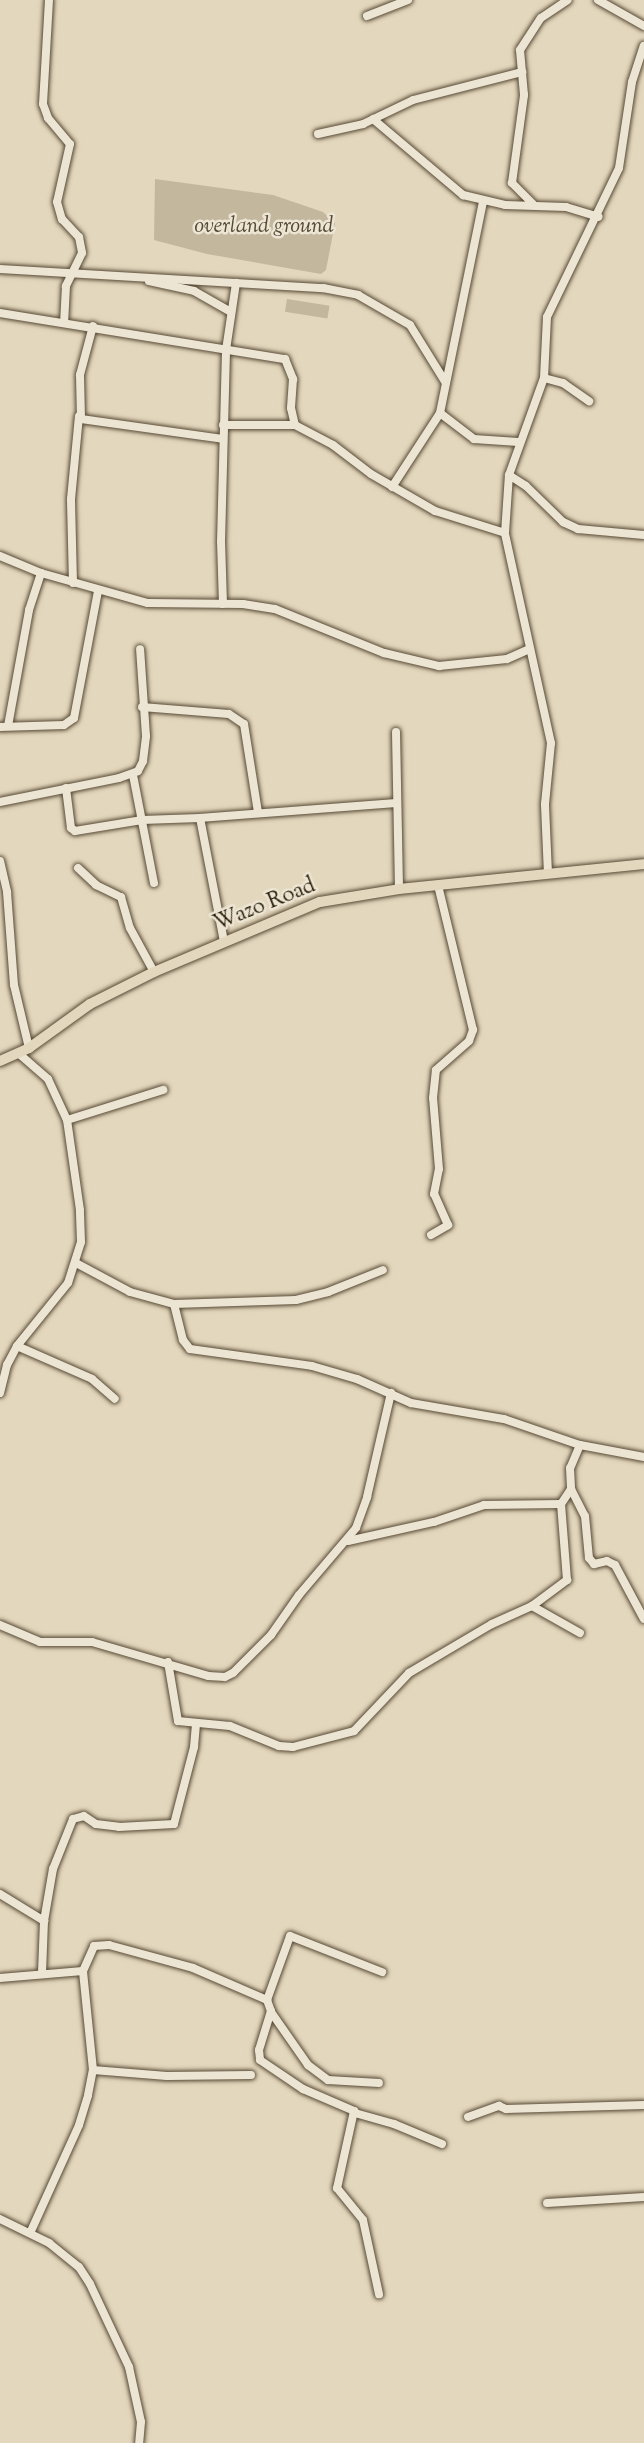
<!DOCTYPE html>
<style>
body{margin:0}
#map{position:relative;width:644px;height:2443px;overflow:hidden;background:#e3d7bd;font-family:"Sorts Mill Goudy",serif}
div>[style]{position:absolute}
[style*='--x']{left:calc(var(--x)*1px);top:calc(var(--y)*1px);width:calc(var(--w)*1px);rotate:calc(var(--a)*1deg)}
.green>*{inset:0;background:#c3b79e;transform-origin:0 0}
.roads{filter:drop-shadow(0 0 2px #574934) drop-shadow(0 0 2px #574934)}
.minor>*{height:8px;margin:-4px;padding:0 4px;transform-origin:4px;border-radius:4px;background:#ede5d4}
.major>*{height:10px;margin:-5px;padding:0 5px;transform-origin:5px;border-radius:5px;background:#e3d7bd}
span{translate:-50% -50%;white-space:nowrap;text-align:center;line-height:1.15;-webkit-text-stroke:5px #ede5d4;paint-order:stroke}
.park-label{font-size:22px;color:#564934;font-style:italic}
.street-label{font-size:22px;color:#281a07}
</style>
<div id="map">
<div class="green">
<i style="clip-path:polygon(155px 179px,273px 195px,323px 212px,335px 223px,326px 270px,321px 274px,207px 254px,154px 240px)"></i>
<i style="left:287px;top:299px;width:43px;height:13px;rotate:9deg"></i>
</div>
<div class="roads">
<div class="minor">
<i style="--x:49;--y:0;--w:104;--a:93.3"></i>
<i style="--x:43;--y:104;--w:15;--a:70"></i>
<i style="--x:48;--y:118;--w:34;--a:50"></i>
<i style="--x:70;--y:144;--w:59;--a:102.6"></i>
<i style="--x:57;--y:202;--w:18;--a:74"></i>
<i style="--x:62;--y:219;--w:25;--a:47"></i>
<i style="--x:79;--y:237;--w:16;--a:79"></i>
<i style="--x:82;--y:253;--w:37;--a:116"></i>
<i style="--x:66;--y:286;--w:35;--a:93"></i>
<i style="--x:598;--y:0;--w:53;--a:29.5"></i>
<i style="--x:367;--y:16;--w:44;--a:-21.3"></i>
<i style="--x:373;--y:119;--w:118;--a:40.2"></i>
<i style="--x:463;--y:195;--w:43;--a:13.4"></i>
<i style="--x:505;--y:205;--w:61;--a:1.9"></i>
<i style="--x:566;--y:207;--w:34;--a:17"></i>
<i style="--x:318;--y:134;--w:46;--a:-12.5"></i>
<i style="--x:363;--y:124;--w:55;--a:-25.6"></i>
<i style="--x:413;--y:100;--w:113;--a:-14.4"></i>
<i style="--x:533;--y:204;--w:30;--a:-135"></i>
<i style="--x:512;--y:183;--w:89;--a:-82.2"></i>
<i style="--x:524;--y:95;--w:45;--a:-95.1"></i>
<i style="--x:520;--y:50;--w:38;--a:-57"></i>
<i style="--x:541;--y:18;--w:32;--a:-34"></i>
<i style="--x:0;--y:269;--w:324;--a:3.4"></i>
<i style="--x:323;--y:288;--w:36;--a:11"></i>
<i style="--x:358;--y:295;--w:60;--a:30"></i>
<i style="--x:410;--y:325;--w:68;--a:58.2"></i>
<i style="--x:149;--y:281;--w:46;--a:12.5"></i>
<i style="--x:194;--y:291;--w:40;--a:29.7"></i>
<i style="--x:0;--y:313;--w:289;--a:9.2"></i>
<i style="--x:285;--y:359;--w:22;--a:68"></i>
<i style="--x:293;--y:379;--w:29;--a:94"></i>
<i style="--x:291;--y:408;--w:17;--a:77"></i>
<i style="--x:295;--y:425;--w:43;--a:27.8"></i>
<i style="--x:333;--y:445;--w:48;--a:37.3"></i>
<i style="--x:371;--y:474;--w:74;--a:30"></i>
<i style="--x:435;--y:511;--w:73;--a:17.4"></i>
<i style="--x:93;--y:326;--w:51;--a:104.9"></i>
<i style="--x:80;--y:375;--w:44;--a:88.7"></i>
<i style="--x:81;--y:419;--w:143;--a:8"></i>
<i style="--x:544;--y:378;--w:20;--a:15"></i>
<i style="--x:563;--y:383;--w:32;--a:35"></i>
<i style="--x:440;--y:413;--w:43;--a:37.4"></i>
<i style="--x:474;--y:439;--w:44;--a:3.9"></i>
<i style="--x:223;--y:425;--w:72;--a:0"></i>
<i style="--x:509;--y:475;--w:20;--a:33"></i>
<i style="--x:526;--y:486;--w:52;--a:44.2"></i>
<i style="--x:563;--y:522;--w:17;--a:25"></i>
<i style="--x:578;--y:529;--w:66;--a:5.2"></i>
<i style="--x:392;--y:487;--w:88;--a:-57"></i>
<i style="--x:440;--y:413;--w:215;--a:-78.5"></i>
<i style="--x:0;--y:556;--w:44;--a:22.5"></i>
<i style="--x:41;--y:573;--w:111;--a:15.7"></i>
<i style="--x:148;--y:603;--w:95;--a:0.6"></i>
<i style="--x:243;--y:604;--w:32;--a:9"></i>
<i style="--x:275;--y:609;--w:118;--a:22"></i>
<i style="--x:384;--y:653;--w:57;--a:13.3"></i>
<i style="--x:439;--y:666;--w:68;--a:-5.9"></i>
<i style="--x:507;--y:659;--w:24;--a:-24"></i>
<i style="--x:73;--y:583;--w:84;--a:-91.4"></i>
<i style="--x:71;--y:499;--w:83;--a:-84.5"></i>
<i style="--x:223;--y:604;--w:62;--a:-91.8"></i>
<i style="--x:221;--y:542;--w:192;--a:-88.5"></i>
<i style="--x:226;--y:350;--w:68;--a:-81.5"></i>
<i style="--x:142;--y:707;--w:87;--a:4.6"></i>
<i style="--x:229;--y:714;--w:18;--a:34"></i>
<i style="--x:244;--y:724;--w:89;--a:81"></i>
<i style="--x:8;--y:726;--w:118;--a:-79.7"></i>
<i style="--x:29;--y:610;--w:39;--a:-72"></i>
<i style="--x:0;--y:727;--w:64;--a:-1.8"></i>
<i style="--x:64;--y:725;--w:12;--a:-35"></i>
<i style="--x:74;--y:718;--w:129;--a:-79.3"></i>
<i style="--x:396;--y:732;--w:157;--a:88.9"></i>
<i style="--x:133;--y:775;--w:110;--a:79"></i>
<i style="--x:66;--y:788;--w:40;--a:82.9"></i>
<i style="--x:71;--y:828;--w:5;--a:37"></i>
<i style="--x:75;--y:831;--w:68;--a:-9.3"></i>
<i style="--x:142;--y:820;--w:58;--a:-2"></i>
<i style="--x:200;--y:818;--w:126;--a:79"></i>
<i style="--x:0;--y:802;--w:121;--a:-11.4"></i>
<i style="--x:119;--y:778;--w:20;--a:-20"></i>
<i style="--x:138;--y:771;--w:11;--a:-63"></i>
<i style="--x:143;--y:761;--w:25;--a:-83"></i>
<i style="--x:146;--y:736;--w:87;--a:-93.9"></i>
<i style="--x:200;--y:818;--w:196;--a:-4.4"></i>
<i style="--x:0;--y:861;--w:32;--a:77"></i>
<i style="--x:7;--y:892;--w:93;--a:85.7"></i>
<i style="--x:14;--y:985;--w:65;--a:76.6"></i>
<i style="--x:78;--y:868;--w:25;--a:43"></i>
<i style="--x:96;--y:885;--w:28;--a:26"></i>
<i style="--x:121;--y:897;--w:32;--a:74"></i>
<i style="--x:130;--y:928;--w:50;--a:61.4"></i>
<i style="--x:548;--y:874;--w:70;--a:-92.5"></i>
<i style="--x:545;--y:804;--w:61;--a:-84.4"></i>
<i style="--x:551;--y:743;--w:215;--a:-102.4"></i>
<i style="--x:505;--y:533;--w:58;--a:-86.1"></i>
<i style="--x:509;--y:475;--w:103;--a:-70.2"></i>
<i style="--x:544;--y:378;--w:61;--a:-87.2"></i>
<i style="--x:547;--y:317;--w:165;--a:-64.2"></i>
<i style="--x:619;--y:168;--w:87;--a:-81.4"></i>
<i style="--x:632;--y:82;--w:38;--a:-72"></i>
<i style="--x:67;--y:1120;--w:101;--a:-17.4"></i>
<i style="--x:431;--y:1235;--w:20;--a:-30"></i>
<i style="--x:448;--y:1225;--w:34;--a:-114"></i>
<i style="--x:434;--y:1194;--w:25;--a:-79"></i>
<i style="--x:439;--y:1169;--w:71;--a:-94.8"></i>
<i style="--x:433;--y:1098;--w:28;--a:-84"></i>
<i style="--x:436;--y:1070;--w:44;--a:-41.3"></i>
<i style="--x:469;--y:1041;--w:12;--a:-70"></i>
<i style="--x:473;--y:1030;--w:149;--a:-103.6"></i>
<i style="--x:76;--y:1263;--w:61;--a:28.2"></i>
<i style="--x:130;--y:1292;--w:46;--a:15.3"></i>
<i style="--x:174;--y:1304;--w:122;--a:-1.9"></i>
<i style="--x:296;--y:1300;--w:33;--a:-14"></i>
<i style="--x:328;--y:1292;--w:59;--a:-21.8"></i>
<i style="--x:174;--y:1304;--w:37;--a:76"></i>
<i style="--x:183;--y:1340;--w:11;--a:52"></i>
<i style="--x:190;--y:1349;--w:123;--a:7.9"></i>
<i style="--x:312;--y:1366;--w:47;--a:16.1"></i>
<i style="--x:357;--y:1379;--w:59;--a:24"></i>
<i style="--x:411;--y:1403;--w:94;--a:9.8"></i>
<i style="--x:504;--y:1419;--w:80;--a:18.9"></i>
<i style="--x:17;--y:1346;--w:82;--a:23.7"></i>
<i style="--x:92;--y:1379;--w:30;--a:41"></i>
<i style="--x:0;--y:1393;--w:29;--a:-76"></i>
<i style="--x:7;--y:1365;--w:21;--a:-62"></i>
<i style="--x:17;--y:1346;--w:81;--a:-51"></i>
<i style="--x:68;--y:1283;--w:43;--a:-72.4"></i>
<i style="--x:81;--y:1242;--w:32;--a:-92"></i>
<i style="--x:80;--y:1210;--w:91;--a:-98.2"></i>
<i style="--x:67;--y:1120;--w:45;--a:-114.9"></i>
<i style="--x:48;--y:1079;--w:38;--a:-139"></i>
<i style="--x:644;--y:1457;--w:65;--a:-169.4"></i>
<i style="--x:580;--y:1445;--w:25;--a:113"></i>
<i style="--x:570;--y:1468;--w:21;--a:87"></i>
<i style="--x:571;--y:1489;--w:30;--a:63"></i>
<i style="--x:585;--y:1516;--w:42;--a:84.6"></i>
<i style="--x:589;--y:1558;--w:8;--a:50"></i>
<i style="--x:594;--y:1564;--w:13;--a:-13"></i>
<i style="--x:607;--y:1561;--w:9;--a:27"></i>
<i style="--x:615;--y:1565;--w:61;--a:61.8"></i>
<i style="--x:348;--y:1541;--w:88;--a:-12.5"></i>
<i style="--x:434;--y:1522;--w:53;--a:-18.8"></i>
<i style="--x:484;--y:1505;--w:77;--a:-0.7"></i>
<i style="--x:561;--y:1504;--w:18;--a:-56"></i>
<i style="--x:532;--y:1606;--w:55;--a:29.4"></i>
<i style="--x:0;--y:1625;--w:43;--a:23"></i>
<i style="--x:40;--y:1642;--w:52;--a:0"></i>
<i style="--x:92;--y:1642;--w:121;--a:16.3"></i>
<i style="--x:208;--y:1676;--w:17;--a:3"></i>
<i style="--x:225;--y:1677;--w:9;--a:-27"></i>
<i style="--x:233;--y:1673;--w:54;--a:-45"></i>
<i style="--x:271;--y:1635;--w:49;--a:-55"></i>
<i style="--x:299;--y:1595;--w:88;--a:-49.6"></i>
<i style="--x:356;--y:1528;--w:33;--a:-70"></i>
<i style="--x:367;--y:1497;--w:107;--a:-77"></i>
<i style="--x:168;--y:1662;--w:60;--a:80.4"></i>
<i style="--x:178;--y:1721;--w:52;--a:5.5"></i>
<i style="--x:230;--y:1726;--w:53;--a:22.2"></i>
<i style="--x:279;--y:1746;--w:14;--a:4"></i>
<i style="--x:293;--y:1747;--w:63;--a:-14.7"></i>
<i style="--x:354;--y:1731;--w:80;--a:-46.5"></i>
<i style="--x:409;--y:1673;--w:96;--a:-30.6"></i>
<i style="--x:492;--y:1624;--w:44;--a:-24.2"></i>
<i style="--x:532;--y:1606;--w:44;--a:-36.6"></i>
<i style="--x:567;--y:1580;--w:76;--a:-94.5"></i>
<i style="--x:0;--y:1894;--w:52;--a:31.5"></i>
<i style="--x:42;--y:1973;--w:52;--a:-87.8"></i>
<i style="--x:44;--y:1921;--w:53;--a:-80.2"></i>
<i style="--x:53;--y:1869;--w:54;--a:-68.2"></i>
<i style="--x:73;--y:1819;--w:11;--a:-15"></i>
<i style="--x:84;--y:1816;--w:14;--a:34"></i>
<i style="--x:96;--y:1824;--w:23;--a:7"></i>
<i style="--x:119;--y:1827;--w:55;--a:-3.1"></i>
<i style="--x:174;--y:1824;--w:80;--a:-75.4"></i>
<i style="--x:194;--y:1747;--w:23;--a:-85"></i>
<i style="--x:0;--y:1978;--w:83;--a:-4.8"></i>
<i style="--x:267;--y:2000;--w:68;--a:-70.2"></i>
<i style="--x:290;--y:1936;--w:99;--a:21.4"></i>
<i style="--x:271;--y:2012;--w:65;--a:55.1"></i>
<i style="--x:308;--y:2065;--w:25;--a:37"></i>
<i style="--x:328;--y:2080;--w:51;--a:3.4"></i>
<i style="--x:93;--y:2070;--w:74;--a:4.6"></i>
<i style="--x:167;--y:2076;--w:84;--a:-0.7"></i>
<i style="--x:355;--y:2113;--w:41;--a:15.8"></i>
<i style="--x:394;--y:2124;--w:52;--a:22.6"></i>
<i style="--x:468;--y:2117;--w:33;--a:-20"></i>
<i style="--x:499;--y:2106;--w:8;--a:23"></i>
<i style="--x:506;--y:2109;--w:138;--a:-1.7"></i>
<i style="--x:547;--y:2203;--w:97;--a:-3.5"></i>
<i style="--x:0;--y:2219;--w:55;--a:26.1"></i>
<i style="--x:49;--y:2243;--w:38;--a:39"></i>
<i style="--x:79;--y:2267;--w:20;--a:57"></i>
<i style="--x:90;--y:2284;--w:92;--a:64.8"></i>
<i style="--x:129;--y:2367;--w:56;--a:77.7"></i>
<i style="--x:141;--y:2422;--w:21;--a:95"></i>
<i style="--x:31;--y:2231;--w:116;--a:-65.6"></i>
<i style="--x:79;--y:2125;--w:31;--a:-73"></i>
<i style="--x:88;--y:2095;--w:25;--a:-79"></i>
<i style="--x:93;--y:2070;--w:100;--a:-95.8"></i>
<i style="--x:83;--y:1971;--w:27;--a:-66"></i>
<i style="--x:94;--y:1946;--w:15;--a:-4"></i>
<i style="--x:109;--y:1945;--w:87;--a:15.3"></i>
<i style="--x:193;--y:1968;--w:81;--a:23.4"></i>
<i style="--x:267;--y:2000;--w:12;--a:70"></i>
<i style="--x:271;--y:2011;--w:41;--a:107.1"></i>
<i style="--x:259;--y:2050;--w:10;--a:84"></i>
<i style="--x:260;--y:2060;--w:52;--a:34"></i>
<i style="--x:303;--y:2089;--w:56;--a:23.3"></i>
<i style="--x:354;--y:2111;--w:79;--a:102.4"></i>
<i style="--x:337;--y:2188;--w:41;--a:50.9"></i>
<i style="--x:363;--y:2220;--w:76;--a:77.8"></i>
</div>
<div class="major">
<i style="--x:0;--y:1061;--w:32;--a:-24"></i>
<i style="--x:29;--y:1048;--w:75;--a:-35.8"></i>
<i style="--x:90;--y:1004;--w:72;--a:-26.6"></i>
<i style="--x:154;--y:972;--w:180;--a:-22.9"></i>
<i style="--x:320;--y:902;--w:80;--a:-9.3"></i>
<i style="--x:399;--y:889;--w:246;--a:-5.8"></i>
</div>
</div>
<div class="park-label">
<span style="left:264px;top:228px">overland ground</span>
</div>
<div class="street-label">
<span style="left:265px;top:906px;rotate:-22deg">Wazo Road</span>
</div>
</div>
